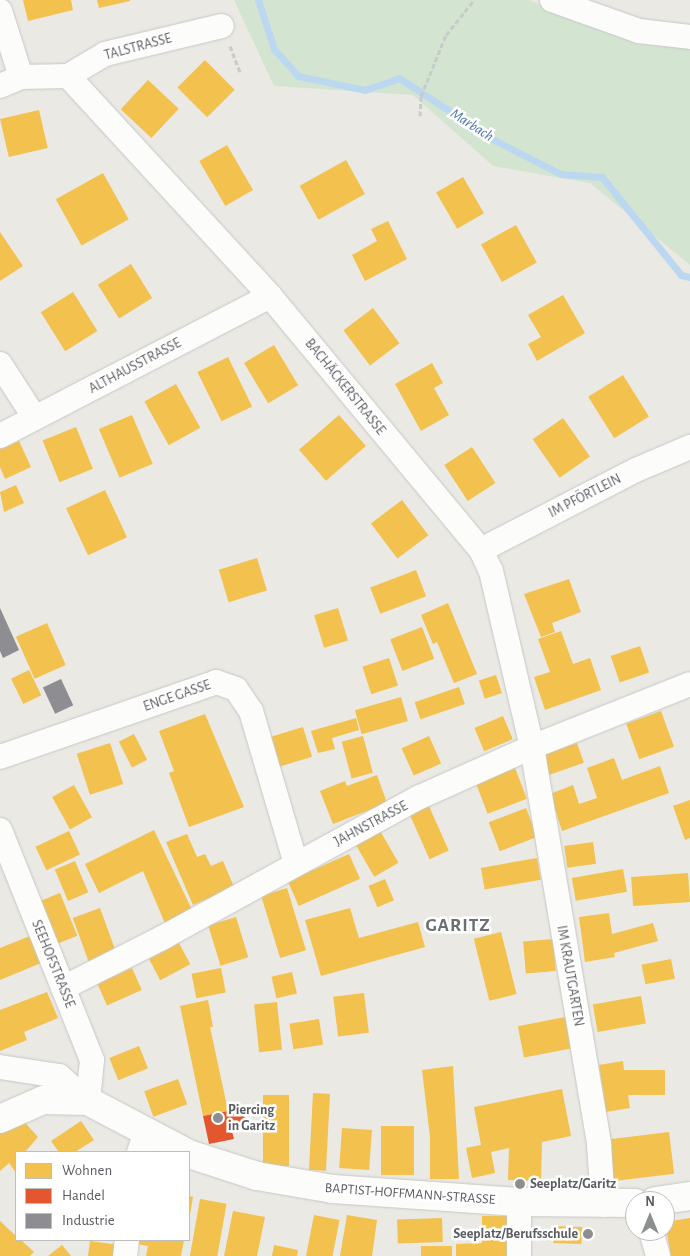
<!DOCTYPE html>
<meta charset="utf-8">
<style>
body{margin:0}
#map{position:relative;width:690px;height:1256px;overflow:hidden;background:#eae9e4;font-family:"Alegreya Sans",sans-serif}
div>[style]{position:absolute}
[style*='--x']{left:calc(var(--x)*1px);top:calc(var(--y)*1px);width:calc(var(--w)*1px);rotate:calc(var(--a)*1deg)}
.green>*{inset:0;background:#d3e5d1}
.homes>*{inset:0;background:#f2c14e;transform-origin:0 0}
.shops>*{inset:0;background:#e4572e}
.industry>*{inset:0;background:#8d8d92;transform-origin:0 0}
.stream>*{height:7px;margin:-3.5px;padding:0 3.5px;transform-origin:3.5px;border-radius:3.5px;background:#bcd8f1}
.path>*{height:3px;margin-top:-1.5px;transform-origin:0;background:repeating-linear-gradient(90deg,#c7cbc9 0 5px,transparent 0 7.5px)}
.roads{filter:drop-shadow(0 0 1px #c6c7c6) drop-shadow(0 0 1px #c6c7c6)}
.minor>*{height:24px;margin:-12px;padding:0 12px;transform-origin:12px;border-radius:12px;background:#fcfcfb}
.tertiary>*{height:28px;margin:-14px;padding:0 14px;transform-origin:14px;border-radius:14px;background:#fcfcfb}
.dots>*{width:14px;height:14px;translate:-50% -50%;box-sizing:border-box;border:2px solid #fff;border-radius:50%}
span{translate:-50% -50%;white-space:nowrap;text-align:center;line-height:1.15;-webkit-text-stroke:5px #fff;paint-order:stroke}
.street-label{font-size:14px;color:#5a5d61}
.poi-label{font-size:14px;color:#5a5d61;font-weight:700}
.left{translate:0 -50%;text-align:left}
.right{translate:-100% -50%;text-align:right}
.water-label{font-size:15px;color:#4b76ae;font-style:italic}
.district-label{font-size:19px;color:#6b6f73;font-weight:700;letter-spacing:1px}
.legend{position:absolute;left:15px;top:1151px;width:175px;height:90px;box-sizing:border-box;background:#fff;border:1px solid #bdbec0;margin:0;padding:6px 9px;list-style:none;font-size:15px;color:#5a5d61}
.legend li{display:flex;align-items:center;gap:10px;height:25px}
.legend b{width:25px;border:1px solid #bdbec0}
.north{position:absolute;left:625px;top:1191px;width:50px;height:50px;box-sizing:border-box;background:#fff;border:1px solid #bdbec0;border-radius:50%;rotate:0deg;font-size:14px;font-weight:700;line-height:20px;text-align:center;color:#5a5d61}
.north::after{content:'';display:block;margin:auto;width:18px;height:22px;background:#8c8e8f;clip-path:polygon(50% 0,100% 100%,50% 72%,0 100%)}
</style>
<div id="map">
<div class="green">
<i style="clip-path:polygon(234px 0,529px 0,640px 45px,690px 48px,690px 265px,590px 183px,493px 166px,413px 95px,274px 86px)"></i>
</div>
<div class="homes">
<i style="clip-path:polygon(23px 0,71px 0,73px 10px,28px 21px)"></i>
<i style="clip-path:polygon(97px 0,130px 0,130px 1px,99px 8px)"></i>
<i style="left:205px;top:60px;width:42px;height:39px;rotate:45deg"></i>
<i style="left:148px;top:80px;width:42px;height:40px;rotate:43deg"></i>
<i style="left:39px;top:110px;width:39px;height:40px;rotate:77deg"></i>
<i style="left:227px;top:145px;width:52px;height:32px;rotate:60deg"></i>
<i style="left:346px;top:160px;width:39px;height:53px;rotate:61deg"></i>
<i style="left:103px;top:173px;width:53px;height:54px;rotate:61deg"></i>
<i style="left:463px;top:177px;width:42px;height:31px;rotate:60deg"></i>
<i style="clip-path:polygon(388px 221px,407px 259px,365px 281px,352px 255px,377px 241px,371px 229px)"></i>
<i style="left:516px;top:225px;width:43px;height:40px;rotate:61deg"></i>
<i style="clip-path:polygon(0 232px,23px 266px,0 281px)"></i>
<i style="left:131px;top:264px;width:40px;height:39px;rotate:58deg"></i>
<i style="left:73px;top:292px;width:46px;height:38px;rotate:58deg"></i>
<i style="clip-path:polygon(563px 295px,585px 333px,537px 361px,528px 344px,541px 337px,528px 315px)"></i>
<i style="left:373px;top:308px;width:44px;height:37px;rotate:53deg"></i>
<i style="left:274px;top:345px;width:47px;height:35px;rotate:59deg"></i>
<i style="left:228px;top:357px;width:55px;height:34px;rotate:64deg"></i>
<i style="clip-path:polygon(432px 363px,443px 383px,434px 388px,449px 415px,421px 431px,395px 384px)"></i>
<i style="left:623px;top:375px;width:49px;height:41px;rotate:58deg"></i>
<i style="left:176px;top:384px;width:50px;height:36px;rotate:61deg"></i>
<i style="left:132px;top:415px;width:53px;height:36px;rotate:67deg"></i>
<i style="left:339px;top:415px;width:41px;height:53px;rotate:49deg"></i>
<i style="left:563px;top:418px;width:47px;height:37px;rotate:55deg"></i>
<i style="left:76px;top:427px;width:45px;height:36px;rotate:68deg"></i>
<i style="clip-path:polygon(19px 441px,31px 467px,5px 479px,0 467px,0 449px)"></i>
<i style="left:472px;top:447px;width:43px;height:33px;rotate:57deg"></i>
<i style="clip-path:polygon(16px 485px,24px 503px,4px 512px,0 492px)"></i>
<i style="left:105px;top:490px;width:52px;height:43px;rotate:65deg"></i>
<i style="left:402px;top:500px;width:44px;height:39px;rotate:53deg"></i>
<i style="left:257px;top:558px;width:34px;height:40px;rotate:73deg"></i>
<i style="left:416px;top:570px;width:28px;height:49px;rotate:69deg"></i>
<i style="clip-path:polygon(569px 579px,581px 612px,552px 623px,555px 632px,541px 637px,524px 594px)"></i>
<i style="clip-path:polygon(448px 603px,477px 674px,454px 683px,437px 642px,433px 644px,421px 615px)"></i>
<i style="left:338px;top:608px;width:34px;height:25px;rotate:73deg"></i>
<i style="left:47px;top:623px;width:46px;height:34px;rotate:66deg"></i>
<i style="left:422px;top:627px;width:34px;height:34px;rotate:69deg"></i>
<i style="clip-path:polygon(561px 631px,573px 664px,590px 658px,601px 690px,545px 710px,534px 677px,550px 672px,538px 639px)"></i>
<i style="left:640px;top:646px;width:28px;height:31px;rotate:71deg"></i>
<i style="left:389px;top:658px;width:29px;height:28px;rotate:72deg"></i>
<i style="left:29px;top:670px;width:28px;height:20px;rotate:64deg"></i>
<i style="left:496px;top:675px;width:19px;height:18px;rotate:72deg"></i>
<i style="left:459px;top:687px;width:18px;height:47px;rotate:71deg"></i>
<i style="left:401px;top:697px;width:25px;height:48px;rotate:74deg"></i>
<i style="left:661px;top:711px;width:38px;height:37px;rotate:70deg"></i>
<i style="clip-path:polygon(205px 714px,244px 807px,189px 827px,169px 773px,174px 771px,159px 731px)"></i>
<i style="left:503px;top:716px;width:25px;height:31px;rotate:67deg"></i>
<i style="clip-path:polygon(356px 718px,359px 730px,332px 738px,335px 749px,318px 753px,311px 731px)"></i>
<i style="left:303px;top:727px;width:31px;height:35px;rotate:73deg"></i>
<i style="left:134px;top:734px;width:29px;height:17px;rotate:63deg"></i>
<i style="left:363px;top:736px;width:38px;height:22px;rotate:75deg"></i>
<i style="left:429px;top:736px;width:30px;height:30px;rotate:66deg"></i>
<i style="left:110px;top:743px;width:43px;height:35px;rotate:72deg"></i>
<i style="left:577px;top:743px;width:21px;height:37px;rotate:71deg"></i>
<i style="clip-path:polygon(614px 758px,622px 780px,660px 766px,669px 793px,562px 831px,550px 794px,573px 785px,579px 804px,597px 798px,587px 768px)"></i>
<i style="left:515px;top:768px;width:33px;height:42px;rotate:69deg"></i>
<i style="clip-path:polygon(377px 775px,387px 803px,333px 824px,320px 791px,345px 781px,347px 786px)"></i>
<i style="left:74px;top:785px;width:37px;height:25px;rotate:61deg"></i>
<i style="clip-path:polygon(690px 800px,690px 838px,685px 840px,673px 806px)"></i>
<i style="left:428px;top:804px;width:51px;height:21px;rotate:66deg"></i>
<i style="left:526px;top:808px;width:31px;height:40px;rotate:69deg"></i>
<i style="left:379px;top:829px;width:39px;height:28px;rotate:60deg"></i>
<i style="clip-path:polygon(154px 830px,193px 912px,166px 926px,143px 871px,99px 893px,85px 864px)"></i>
<i style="left:69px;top:831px;width:26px;height:37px;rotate:65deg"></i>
<i style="clip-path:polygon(187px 834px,197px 857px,205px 854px,211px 866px,223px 861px,234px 887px,193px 905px,166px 842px)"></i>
<i style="left:593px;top:842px;width:22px;height:29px;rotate:82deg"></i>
<i style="left:349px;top:854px;width:27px;height:67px;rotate:66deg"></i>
<i style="left:537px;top:858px;width:22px;height:57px;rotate:80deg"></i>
<i style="left:75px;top:861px;width:34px;height:22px;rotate:67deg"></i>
<i style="left:623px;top:869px;width:23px;height:52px;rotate:80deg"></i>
<i style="left:688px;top:873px;width:29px;height:57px;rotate:86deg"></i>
<i style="left:385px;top:879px;width:23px;height:18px;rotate:67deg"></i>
<i style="left:287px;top:888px;width:65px;height:27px;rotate:73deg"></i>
<i style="left:60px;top:893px;width:46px;height:22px;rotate:68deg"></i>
<i style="left:100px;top:908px;width:46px;height:29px;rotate:70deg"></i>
<i style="clip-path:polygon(350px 908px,359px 938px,418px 922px,425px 947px,321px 976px,305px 920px)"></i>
<i style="clip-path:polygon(609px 913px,612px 934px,653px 923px,658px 941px,614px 953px,615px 957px,585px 962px,579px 917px)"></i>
<i style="left:236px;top:917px;width:42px;height:29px;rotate:73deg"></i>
<i style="left:501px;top:932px;width:64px;height:28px;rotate:76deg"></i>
<i style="clip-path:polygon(30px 936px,41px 963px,0 980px,0 948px)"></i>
<i style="left:553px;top:939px;width:32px;height:30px;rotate:85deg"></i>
<i style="left:179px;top:943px;width:24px;height:34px;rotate:62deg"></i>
<i style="left:671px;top:959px;width:20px;height:30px;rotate:79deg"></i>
<i style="left:132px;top:968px;width:24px;height:38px;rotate:66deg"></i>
<i style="left:221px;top:968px;width:25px;height:30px;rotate:79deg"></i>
<i style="left:292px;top:972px;width:22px;height:21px;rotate:77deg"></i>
<i style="clip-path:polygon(47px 992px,58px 1018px,24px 1032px,27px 1040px,0 1051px,0 1010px)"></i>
<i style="left:364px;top:993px;width:40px;height:31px;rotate:83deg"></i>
<i style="left:641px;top:996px;width:28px;height:49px;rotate:80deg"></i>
<i style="clip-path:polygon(208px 1000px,213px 1027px,210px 1027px,228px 1111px,203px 1116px,180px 1006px)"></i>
<i style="left:277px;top:1002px;width:48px;height:23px;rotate:84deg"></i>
<i style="left:565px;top:1017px;width:32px;height:48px;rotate:79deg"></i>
<i style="left:319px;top:1019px;width:26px;height:30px;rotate:81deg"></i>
<i style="left:139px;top:1046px;width:24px;height:32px;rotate:68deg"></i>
<i style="clip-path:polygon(623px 1061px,624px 1070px,665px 1070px,665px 1095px,628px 1095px,630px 1108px,606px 1112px,599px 1065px)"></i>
<i style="clip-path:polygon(453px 1066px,459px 1179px,430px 1179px,430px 1137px,422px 1070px)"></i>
<i style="left:178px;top:1079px;width:27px;height:36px;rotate:70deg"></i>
<i style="clip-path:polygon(562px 1089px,571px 1136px,542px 1142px,541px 1181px,508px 1180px,509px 1148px,491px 1152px,495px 1173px,472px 1178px,466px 1148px,481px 1145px,474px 1107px)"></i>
<i style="left:313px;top:1093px;width:17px;height:77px;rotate:3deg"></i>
<i style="left:263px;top:1095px;width:26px;height:71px"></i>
<i style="clip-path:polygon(19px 1116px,38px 1137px,25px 1152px,16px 1152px,16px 1173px,9px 1163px,0 1171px,0 1133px)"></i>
<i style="clip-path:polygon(81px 1121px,94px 1140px,75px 1152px,59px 1152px,51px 1141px)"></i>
<i style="left:381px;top:1126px;width:33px;height:49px"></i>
<i style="left:342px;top:1128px;width:30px;height:40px;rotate:4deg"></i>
<i style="left:669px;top:1132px;width:42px;height:62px;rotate:83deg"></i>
<i style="clip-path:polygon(189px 1196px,193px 1197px,190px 1215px,189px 1215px)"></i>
<i style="left:200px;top:1199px;width:27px;height:58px;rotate:10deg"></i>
<i style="clip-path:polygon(233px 1211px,265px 1217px,257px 1256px,224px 1256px)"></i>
<i style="left:314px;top:1215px;width:26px;height:42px;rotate:11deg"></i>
<i style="clip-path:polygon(347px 1215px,377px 1220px,372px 1256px,340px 1256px)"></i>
<i style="clip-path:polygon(482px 1216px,507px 1216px,508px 1256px,456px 1256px,456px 1244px,482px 1243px)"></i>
<i style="left:442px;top:1218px;width:24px;height:45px;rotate:88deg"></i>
<i style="clip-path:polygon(690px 1218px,690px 1256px,671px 1256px,665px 1222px)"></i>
<i style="clip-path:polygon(0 1221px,16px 1236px,16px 1240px,21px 1240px,34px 1252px,30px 1256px,0 1256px)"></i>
<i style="left:554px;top:1226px;width:28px;height:17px;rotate:2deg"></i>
<i style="clip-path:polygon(131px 1240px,184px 1240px,181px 1256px,146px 1256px,148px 1246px,131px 1243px)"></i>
<i style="clip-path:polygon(90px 1241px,119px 1245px,117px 1256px,88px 1256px)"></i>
<i style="clip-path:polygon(62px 1245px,71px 1256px,48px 1256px)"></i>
<i style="clip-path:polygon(274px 1245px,298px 1250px,297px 1256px,272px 1256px)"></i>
<i style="left:421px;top:1246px;width:31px;height:10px"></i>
</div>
<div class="shops">
<i style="clip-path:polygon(243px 1108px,246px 1124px,231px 1127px,234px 1139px,209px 1144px,203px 1116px)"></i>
</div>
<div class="industry">
<i style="clip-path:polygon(0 608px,19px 650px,3px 658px,0 651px)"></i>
<i style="left:61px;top:679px;width:29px;height:20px;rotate:65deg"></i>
</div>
<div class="stream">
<i style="--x:258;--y:0;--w:52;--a:71.9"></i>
<i style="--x:274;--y:49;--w:36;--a:48"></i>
<i style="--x:298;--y:76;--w:68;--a:11.8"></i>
<i style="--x:365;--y:90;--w:36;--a:-19"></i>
<i style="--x:399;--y:78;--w:116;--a:33"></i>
<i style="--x:496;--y:141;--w:73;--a:26.9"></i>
<i style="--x:561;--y:174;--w:41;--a:4.2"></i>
<i style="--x:602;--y:177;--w:126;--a:51.1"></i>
<i style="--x:681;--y:275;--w:9;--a:13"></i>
</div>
<div class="path">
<i style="--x:230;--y:46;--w:28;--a:69"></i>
<i style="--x:420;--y:116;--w:20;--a:-87"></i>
<i style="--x:421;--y:96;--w:66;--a:-67.7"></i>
<i style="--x:446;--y:35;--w:45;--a:-51.3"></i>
</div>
<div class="roads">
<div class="minor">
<i style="--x:552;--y:0;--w:92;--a:19.6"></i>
<i style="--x:639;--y:31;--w:51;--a:6.7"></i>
<i style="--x:0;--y:11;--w:69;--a:72.3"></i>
<i style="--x:68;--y:76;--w:299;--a:47.4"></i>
<i style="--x:270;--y:296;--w:330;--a:50.3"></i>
<i style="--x:481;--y:550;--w:23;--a:65"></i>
<i style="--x:491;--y:571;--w:181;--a:76.9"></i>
<i style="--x:532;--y:747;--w:403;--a:80.4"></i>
<i style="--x:599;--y:1144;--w:61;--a:86.2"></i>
<i style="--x:0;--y:86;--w:23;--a:-23"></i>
<i style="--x:21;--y:77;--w:47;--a:-1.2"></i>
<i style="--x:68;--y:76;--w:43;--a:-30.7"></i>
<i style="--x:105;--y:54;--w:120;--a:-13.5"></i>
<i style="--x:0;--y:364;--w:64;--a:57.1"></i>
<i style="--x:0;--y:436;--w:304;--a:-27.4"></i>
<i style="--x:481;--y:550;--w:174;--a:-27.3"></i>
<i style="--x:636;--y:470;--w:59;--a:-23.1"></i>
<i style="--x:0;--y:757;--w:229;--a:-19.1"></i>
<i style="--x:216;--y:682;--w:21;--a:19"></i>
<i style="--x:236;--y:689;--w:27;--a:56"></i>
<i style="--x:251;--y:711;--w:159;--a:73.6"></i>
<i style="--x:0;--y:830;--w:248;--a:68.2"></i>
<i style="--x:92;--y:1060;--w:41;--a:95.6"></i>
<i style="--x:63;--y:988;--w:111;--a:-26.8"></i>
<i style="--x:162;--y:938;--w:294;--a:-28.7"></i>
<i style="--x:420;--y:797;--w:123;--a:-24.1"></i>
<i style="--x:532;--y:747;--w:170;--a:-21.7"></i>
<i style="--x:0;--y:1067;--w:60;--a:8.7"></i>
<i style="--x:59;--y:1076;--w:38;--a:41"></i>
<i style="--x:139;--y:1152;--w:20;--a:-70"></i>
<i style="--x:651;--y:1231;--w:26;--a:74"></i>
<i style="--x:125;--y:1256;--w:16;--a:-83"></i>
<i style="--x:519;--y:1256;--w:54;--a:-90"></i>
</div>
<div class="tertiary">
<i style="--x:0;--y:1119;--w:47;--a:-23.8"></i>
<i style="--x:43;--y:1100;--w:45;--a:1.3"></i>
<i style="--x:88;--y:1101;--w:110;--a:27.7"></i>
<i style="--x:189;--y:1154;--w:71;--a:17.9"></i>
<i style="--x:257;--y:1176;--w:77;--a:9.7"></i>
<i style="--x:333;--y:1189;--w:186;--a:4"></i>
<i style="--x:519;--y:1202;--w:116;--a:0.5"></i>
<i style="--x:655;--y:1201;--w:35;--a:-8"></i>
</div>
</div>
<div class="dots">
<i style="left:218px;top:1118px;background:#8c8e8f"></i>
<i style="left:520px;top:1184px;background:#8c8e8f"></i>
<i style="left:588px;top:1234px;background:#8c8e8f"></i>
</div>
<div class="street-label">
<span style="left:138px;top:47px;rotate:-15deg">TALSTRASSE</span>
<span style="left:135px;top:366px;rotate:-28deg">ALTHAUSSTRASSE</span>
<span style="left:345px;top:387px;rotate:51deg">BACHÄCKERSTRASSE</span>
<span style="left:585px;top:496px;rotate:-27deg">IM PFÖRTLEIN</span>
<span style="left:177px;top:696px;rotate:-19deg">ENGE GASSE</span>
<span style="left:371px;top:824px;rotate:-28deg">JAHNSTRASSE</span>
<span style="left:53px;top:964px;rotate:68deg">SEEHOFSTRASSE</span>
<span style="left:570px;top:976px;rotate:80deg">IM KRAUTGARTEN</span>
<span style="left:410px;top:1194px;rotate:4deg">BAPTIST-HOFFMANN-STRASSE</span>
</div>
<div class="poi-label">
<span class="left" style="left:228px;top:1118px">Piercing<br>in Garitz</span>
<span class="left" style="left:530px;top:1184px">Seeplatz/Garitz</span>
<span class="right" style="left:578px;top:1234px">Seeplatz/Berufsschule</span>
</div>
<div class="water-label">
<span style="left:472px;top:125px;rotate:33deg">Marbach</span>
</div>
<div class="district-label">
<span style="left:458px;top:926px">GARITZ</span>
</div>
<ul class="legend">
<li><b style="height:14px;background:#f2c14e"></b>Wohnen</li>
<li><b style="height:14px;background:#e4572e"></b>Handel</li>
<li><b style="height:14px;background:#8d8d92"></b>Industrie</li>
</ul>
<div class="north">N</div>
</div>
